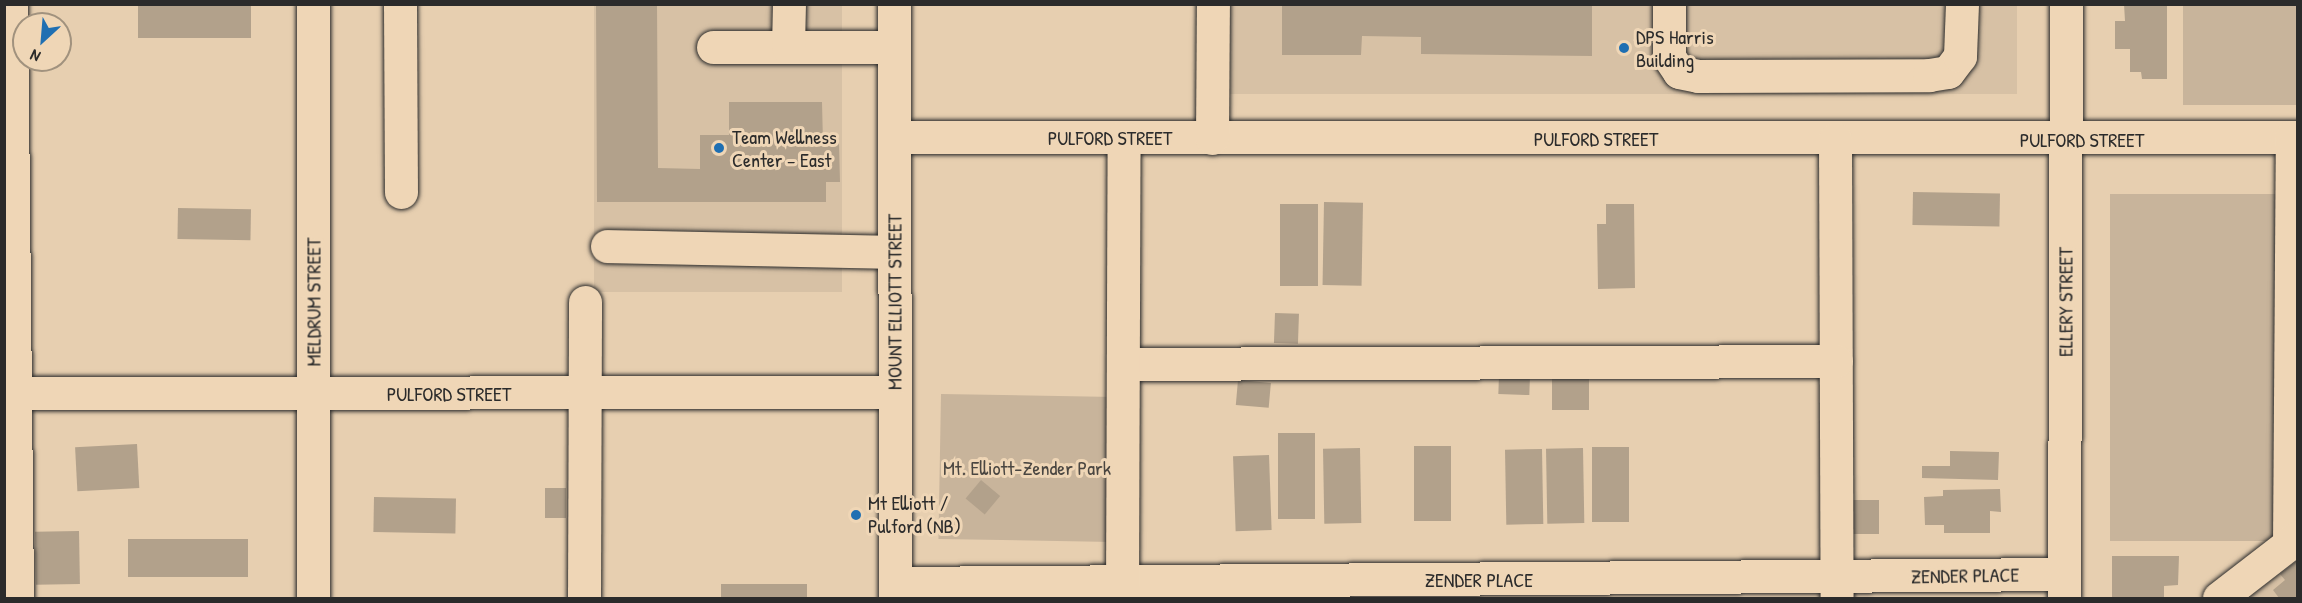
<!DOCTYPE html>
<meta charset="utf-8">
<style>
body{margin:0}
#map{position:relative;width:2302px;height:603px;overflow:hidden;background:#e7cfb0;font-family:"Patrick Hand",sans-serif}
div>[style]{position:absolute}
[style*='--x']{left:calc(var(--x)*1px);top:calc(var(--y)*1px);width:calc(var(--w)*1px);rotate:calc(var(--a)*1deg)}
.built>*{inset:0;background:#d7c1a5;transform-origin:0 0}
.green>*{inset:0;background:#c8b49b;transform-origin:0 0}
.building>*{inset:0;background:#b2a18b;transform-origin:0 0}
.roads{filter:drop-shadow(0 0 2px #2b2b2b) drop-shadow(0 0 2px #2b2b2b)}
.minor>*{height:33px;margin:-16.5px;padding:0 16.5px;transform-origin:16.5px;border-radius:16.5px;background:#efd6b6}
.major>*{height:33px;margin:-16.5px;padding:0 16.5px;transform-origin:16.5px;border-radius:16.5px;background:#efd6b6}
.dots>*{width:16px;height:16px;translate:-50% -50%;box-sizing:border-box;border:3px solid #efd6b6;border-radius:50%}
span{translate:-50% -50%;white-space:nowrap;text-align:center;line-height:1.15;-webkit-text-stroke:6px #efd6b6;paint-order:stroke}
.poi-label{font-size:20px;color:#2b2b2b}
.left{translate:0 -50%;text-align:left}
.street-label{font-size:20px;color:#2b2b2b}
.park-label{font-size:20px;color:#4a4641}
.frame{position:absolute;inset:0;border:6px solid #2b2b2b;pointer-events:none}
.north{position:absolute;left:12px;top:12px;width:60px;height:60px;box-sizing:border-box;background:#efd6b6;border:2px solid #a1927e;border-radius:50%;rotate:206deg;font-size:16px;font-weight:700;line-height:24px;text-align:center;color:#2b2b2b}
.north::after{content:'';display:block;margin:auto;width:21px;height:27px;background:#1f6fb2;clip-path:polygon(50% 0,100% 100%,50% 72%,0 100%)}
</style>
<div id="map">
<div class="built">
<i style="left:594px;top:5px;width:248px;height:287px"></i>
<i style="left:1230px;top:5px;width:787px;height:89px"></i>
<i style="clip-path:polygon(2297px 556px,2297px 598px,2245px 598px)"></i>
</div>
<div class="green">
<i style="left:2183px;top:5px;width:114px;height:100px"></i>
<i style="left:2110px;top:194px;width:167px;height:347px"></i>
<i style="left:941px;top:394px;width:174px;height:145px;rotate:1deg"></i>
</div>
<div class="building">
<i style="left:138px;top:4px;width:113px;height:34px"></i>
<i style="clip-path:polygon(596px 4px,657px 4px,658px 168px,700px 169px,700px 135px,729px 135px,729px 102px,822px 102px,823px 143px,839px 143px,840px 182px,826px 182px,826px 202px,597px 202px)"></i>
<i style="clip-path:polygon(1282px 4px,1592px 4px,1592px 56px,1421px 54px,1421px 37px,1362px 36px,1361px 55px,1282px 55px)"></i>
<i style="clip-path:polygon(2124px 4px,2167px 4px,2167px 79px,2142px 79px,2141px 72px,2130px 72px,2130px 49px,2115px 49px,2115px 21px,2125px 21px)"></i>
<i style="left:1913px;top:192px;width:87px;height:33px;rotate:1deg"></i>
<i style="left:1324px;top:202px;width:39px;height:83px;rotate:1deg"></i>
<i style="left:1280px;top:204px;width:38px;height:82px"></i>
<i style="clip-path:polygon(1606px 204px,1634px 204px,1635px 288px,1598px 289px,1597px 224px,1606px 224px)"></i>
<i style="left:178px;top:208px;width:73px;height:31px;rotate:1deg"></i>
<i style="left:1275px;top:313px;width:24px;height:30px;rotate:2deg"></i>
<i style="left:1499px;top:375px;width:31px;height:19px;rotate:2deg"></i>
<i style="left:1552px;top:376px;width:37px;height:34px"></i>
<i style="left:1238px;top:380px;width:33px;height:25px;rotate:5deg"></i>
<i style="left:1315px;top:433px;width:86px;height:37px;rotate:90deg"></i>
<i style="left:137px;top:444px;width:44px;height:62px;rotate:87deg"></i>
<i style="left:1414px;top:446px;width:37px;height:75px"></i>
<i style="left:1592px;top:447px;width:37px;height:75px"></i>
<i style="left:1360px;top:448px;width:75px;height:37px;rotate:89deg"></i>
<i style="left:1583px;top:448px;width:75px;height:37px;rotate:89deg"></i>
<i style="left:1542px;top:449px;width:75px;height:37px;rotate:89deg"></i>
<i style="clip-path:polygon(1950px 451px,1999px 452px,1998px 480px,1922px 478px,1922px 466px,1950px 466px)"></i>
<i style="left:1269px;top:455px;width:75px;height:36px;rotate:88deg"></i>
<i style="left:981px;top:480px;width:25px;height:24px;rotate:40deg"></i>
<i style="left:545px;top:488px;width:21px;height:30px"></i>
<i style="clip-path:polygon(2000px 489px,2001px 512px,1990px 511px,1990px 533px,1944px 533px,1944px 525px,1925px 525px,1924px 497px,1943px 496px,1943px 490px)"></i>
<i style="left:374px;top:497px;width:82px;height:35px;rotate:1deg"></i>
<i style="left:1849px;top:500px;width:30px;height:34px"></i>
<i style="left:79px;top:531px;width:53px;height:44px;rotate:89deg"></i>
<i style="left:128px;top:539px;width:120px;height:38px"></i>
<i style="clip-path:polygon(2112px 556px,2179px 556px,2178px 585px,2164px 586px,2164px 598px,2112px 598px)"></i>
<i style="clip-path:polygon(2298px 560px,2298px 598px,2279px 598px,2273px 590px,2285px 580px,2280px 574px)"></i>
<i style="left:721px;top:584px;width:86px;height:14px"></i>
</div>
<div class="roads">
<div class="minor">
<i style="--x:11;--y:4;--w:594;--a:89.42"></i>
<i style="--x:313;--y:4;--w:594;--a:90"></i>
<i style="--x:400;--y:4;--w:188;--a:89.7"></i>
<i style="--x:1669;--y:4;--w:53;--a:90"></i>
<i style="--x:1669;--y:57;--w:18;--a:56"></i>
<i style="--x:1679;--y:72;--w:19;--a:12"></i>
<i style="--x:1698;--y:76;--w:231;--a:-0.2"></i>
<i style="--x:1929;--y:75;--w:19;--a:-9"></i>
<i style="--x:1948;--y:72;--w:20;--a:-53"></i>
<i style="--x:1960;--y:56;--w:52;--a:-87.8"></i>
<i style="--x:713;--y:47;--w:181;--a:0"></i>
<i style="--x:788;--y:47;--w:43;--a:-88.7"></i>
<i style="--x:894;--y:137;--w:1404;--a:0"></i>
<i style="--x:1212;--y:138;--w:134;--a:-89.6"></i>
<i style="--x:1835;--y:139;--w:459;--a:89.8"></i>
<i style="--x:607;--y:246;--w:287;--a:1.2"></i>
<i style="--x:1123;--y:364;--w:713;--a:-0.24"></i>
<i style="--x:4;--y:393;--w:890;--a:-0.06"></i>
<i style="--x:2289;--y:544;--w:407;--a:-89.6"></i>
<i style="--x:895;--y:583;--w:1168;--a:-0.44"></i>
<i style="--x:584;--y:598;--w:296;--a:-89.8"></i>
<i style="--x:1122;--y:598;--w:461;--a:-89.8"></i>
<i style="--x:2064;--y:598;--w:594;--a:-89.81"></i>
<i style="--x:2219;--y:598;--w:100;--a:-37.7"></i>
</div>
<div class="major">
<i style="--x:894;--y:4;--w:594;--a:89.9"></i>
</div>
</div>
<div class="dots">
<i style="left:1624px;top:48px;background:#1f6fb2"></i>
<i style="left:719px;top:148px;background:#1f6fb2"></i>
<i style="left:856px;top:515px;background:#1f6fb2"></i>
</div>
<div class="poi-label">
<span class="left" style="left:1636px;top:48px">DPS Harris<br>Building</span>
<span class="left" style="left:732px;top:148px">Team Wellness<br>Center – East</span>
<span class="left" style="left:868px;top:514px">Mt Elliott /<br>Pulford (NB)</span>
</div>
<div class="street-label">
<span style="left:1110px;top:137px">PULFORD STREET</span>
<span style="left:1596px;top:138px">PULFORD STREET</span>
<span style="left:2082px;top:139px">PULFORD STREET</span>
<span style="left:313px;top:302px;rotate:-90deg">MELDRUM STREET</span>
<span style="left:894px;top:302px;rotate:-90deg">MOUNT ELLIOTT STREET</span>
<span style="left:2065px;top:302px;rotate:-90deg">ELLERY STREET</span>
<span style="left:449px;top:393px">PULFORD STREET</span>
<span style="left:1965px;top:575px;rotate:-1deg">ZENDER PLACE</span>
<span style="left:1479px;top:579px">ZENDER PLACE</span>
</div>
<div class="park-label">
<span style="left:1027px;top:467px">Mt. Elliott-Zender Park</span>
</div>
<div class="frame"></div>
<div class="north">N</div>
</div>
